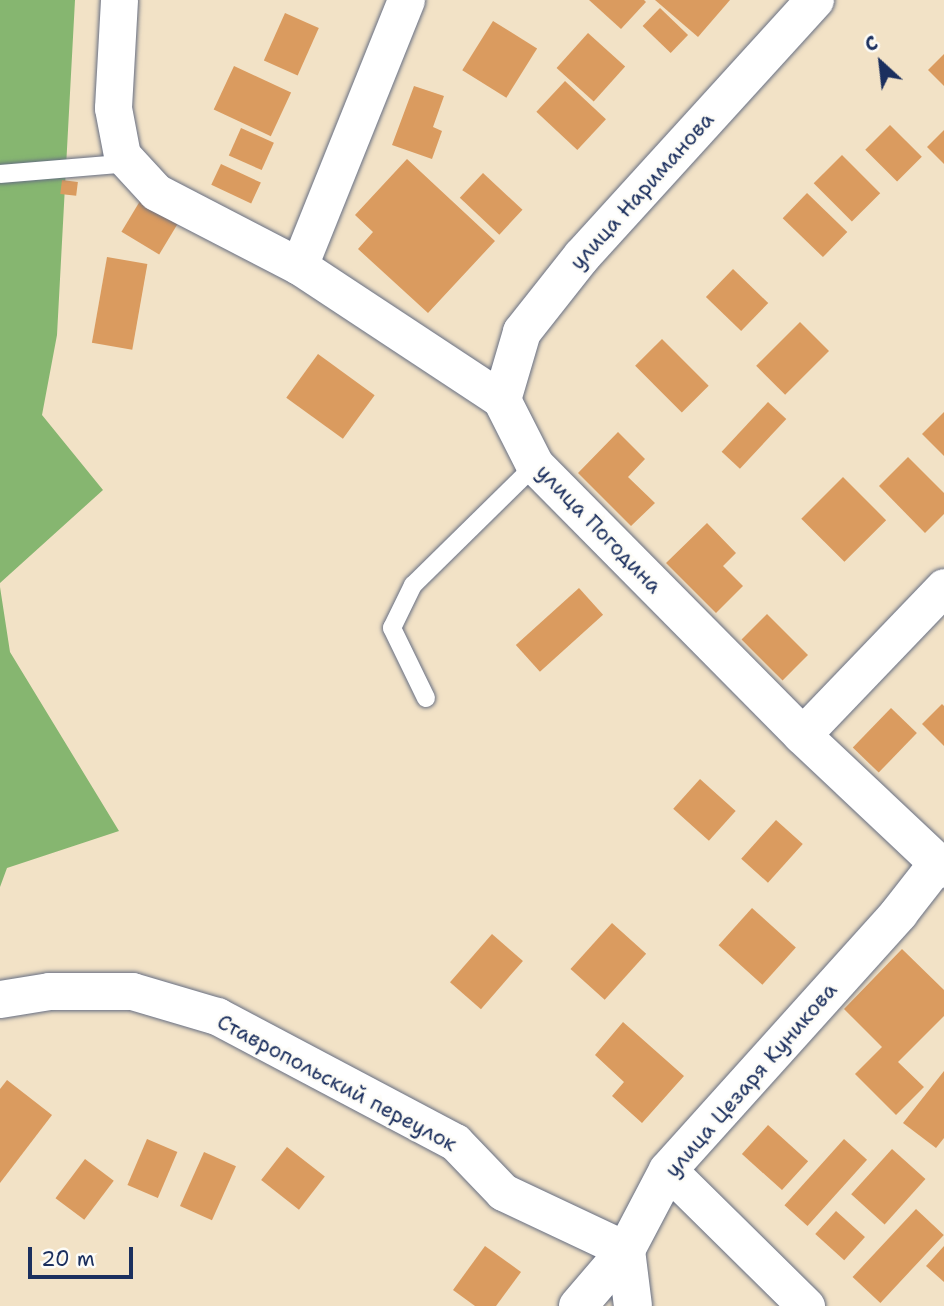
<!DOCTYPE html>
<meta charset="utf-8">
<style>
body{margin:0}
#map{position:relative;width:944px;height:1306px;overflow:hidden;background:#f2e2c6;font-family:"Shantell Sans",sans-serif}
div>[style]{position:absolute}
[style*='--x']{left:calc(var(--x)*1px);top:calc(var(--y)*1px);width:calc(var(--w)*1px);rotate:calc(var(--a)*1deg)}
.forest>*{inset:0;background:#86b670}
.building>*{inset:0;background:#da9b5f;transform-origin:0 0}
.roads{filter:drop-shadow(0 0 2px #666e82) drop-shadow(0 0 2px #666e82)}
.lane>*{height:18px;margin:-9px;padding:0 9px;transform-origin:9px;border-radius:9px;background:#fff}
.street>*{height:37px;margin:-18.5px;padding:0 18.5px;transform-origin:18.5px;border-radius:18.5px;background:#fff}
.secondary>*{height:38px;margin:-19px;padding:0 19px;transform-origin:19px;border-radius:19px;background:#fff}
span{translate:-50% -50%;white-space:nowrap;text-align:center;line-height:1.15;-webkit-text-stroke:5px #fdfcf7;paint-order:stroke}
.street-label{font-size:21px;color:#1b2f5e}
.north{position:absolute;left:846px;top:28px;width:70px;height:70px;-webkit-text-stroke:5px #fdfcf7;paint-order:stroke;rotate:333deg;font-size:19px;font-weight:700;line-height:28px;text-align:center;color:#1b2f5e}
.north::after{content:'';display:block;margin:auto;width:24px;height:32px;background:#1b2f5e;clip-path:polygon(50% 0,100% 100%,50% 72%,0 100%)}
.scale{position:absolute;left:28px;top:1247px;width:105px;height:32px;box-sizing:border-box;border:4px solid #1b2f5e;border-top:0;padding-left:9px;font-size:21px;line-height:24px;white-space:nowrap;color:#1b2f5e;-webkit-text-stroke:5px #fdfcf7;paint-order:stroke}
</style>
<div id="map">
<div class="forest">
<i style="clip-path:polygon(0 0,75px 0,57px 335px,42px 415px,103px 490px,0 583px)"></i>
<i style="clip-path:polygon(0 587px,10px 652px,119px 831px,7px 868px,0 887px)"></i>
</div>
<div class="building">
<i style="clip-path:polygon(589px 0,644px 0,646px 2px,621px 29px)"></i>
<i style="clip-path:polygon(655px 0,730px 0,698px 37px)"></i>
<i style="left:660px;top:8px;width:39px;height:25px;rotate:44deg"></i>
<i style="left:285px;top:13px;width:37px;height:52px;rotate:24deg"></i>
<i style="left:493px;top:21px;width:52px;height:58px;rotate:32deg"></i>
<i style="left:588px;top:33px;width:50px;height:47px;rotate:42deg"></i>
<i style="clip-path:polygon(944px 54px,944px 86px,928px 70px)"></i>
<i style="left:234px;top:66px;width:63px;height:48px;rotate:25deg"></i>
<i style="left:565px;top:81px;width:56px;height:42px;rotate:43deg"></i>
<i style="clip-path:polygon(414px 86px,444px 96px,433px 127px,442px 131px,432px 159px,392px 145px)"></i>
<i style="left:890px;top:125px;width:45px;height:35px;rotate:45deg"></i>
<i style="left:241px;top:128px;width:36px;height:30px;rotate:24deg"></i>
<i style="clip-path:polygon(944px 130px,944px 164px,927px 147px)"></i>
<i style="left:842px;top:155px;width:54px;height:40px;rotate:45deg"></i>
<i style="clip-path:polygon(407px 159px,495px 241px,428px 313px,358px 249px,373px 232px,355px 215px)"></i>
<i style="left:221px;top:164px;width:44px;height:23px;rotate:25deg"></i>
<i style="left:483px;top:173px;width:54px;height:34px;rotate:43deg"></i>
<i style="left:62px;top:180px;width:16px;height:14px;rotate:7deg"></i>
<i style="left:807px;top:193px;width:56px;height:35px;rotate:44deg"></i>
<i style="left:140px;top:201px;width:44px;height:36px;rotate:31deg"></i>
<i style="left:107px;top:257px;width:41px;height:87px;rotate:10deg"></i>
<i style="left:733px;top:269px;width:49px;height:39px;rotate:44deg"></i>
<i style="left:800px;top:322px;width:41px;height:62px;rotate:45deg"></i>
<i style="left:662px;top:339px;width:66px;height:38px;rotate:45deg"></i>
<i style="left:318px;top:354px;width:70px;height:54px;rotate:36deg"></i>
<i style="left:768px;top:402px;width:25px;height:68px;rotate:43deg"></i>
<i style="clip-path:polygon(944px 412px,944px 456px,922px 434px)"></i>
<i style="clip-path:polygon(618px 432px,645px 459px,628px 477px,655px 503px,631px 526px,578px 473px)"></i>
<i style="clip-path:polygon(908px 457px,944px 493px,944px 514px,925px 533px,879px 486px)"></i>
<i style="left:843px;top:477px;width:61px;height:59px;rotate:45deg"></i>
<i style="clip-path:polygon(707px 523px,736px 553px,723px 566px,743px 586px,716px 613px,666px 563px)"></i>
<i style="left:579px;top:588px;width:36px;height:85px;rotate:48deg"></i>
<i style="left:767px;top:614px;width:58px;height:36px;rotate:45deg"></i>
<i style="clip-path:polygon(942px 704px,944px 706px,944px 746px,922px 724px)"></i>
<i style="left:891px;top:708px;width:36px;height:55px;rotate:44deg"></i>
<i style="left:700px;top:779px;width:48px;height:40px;rotate:42deg"></i>
<i style="left:776px;top:820px;width:36px;height:52px;rotate:42deg"></i>
<i style="left:752px;top:908px;width:59px;height:50px;rotate:42deg"></i>
<i style="left:612px;top:923px;width:46px;height:62px;rotate:42deg"></i>
<i style="left:492px;top:934px;width:41px;height:64px;rotate:41deg"></i>
<i style="clip-path:polygon(902px 949px,944px 990px,944px 1016px,898px 1062px,924px 1087px,896px 1115px,855px 1074px,882px 1047px,844px 1009px)"></i>
<i style="clip-path:polygon(623px 1022px,684px 1076px,642px 1123px,612px 1096px,624px 1082px,595px 1055px)"></i>
<i style="clip-path:polygon(944px 1071px,944px 1138px,936px 1148px,903px 1123px)"></i>
<i style="clip-path:polygon(7px 1080px,52px 1115px,0 1183px,0 1089px)"></i>
<i style="left:768px;top:1125px;width:54px;height:39px;rotate:42deg"></i>
<i style="left:147px;top:1139px;width:33px;height:50px;rotate:23deg"></i>
<i style="left:844px;top:1139px;width:31px;height:89px;rotate:42deg"></i>
<i style="left:287px;top:1147px;width:48px;height:42px;rotate:38deg"></i>
<i style="left:892px;top:1149px;width:45px;height:61px;rotate:42deg"></i>
<i style="left:204px;top:1152px;width:35px;height:59px;rotate:24deg"></i>
<i style="left:85px;top:1159px;width:36px;height:49px;rotate:37deg"></i>
<i style="left:916px;top:1209px;width:38px;height:93px;rotate:43deg"></i>
<i style="left:836px;top:1211px;width:39px;height:31px;rotate:42deg"></i>
<i style="clip-path:polygon(485px 1246px,521px 1272px,496px 1306px,475px 1306px,453px 1290px)"></i>
<i style="clip-path:polygon(944px 1246px,944px 1282px,926px 1266px)"></i>
</div>
<div class="roads">
<div class="lane">
<i style="--x:0;--y:174;--w:130;--a:-4.8"></i>
<i style="--x:426;--y:698;--w:78;--a:-115.9"></i>
<i style="--x:392;--y:628;--w:48;--a:-64"></i>
<i style="--x:413;--y:585;--w:171;--a:-44.5"></i>
</div>
<div class="street">
<i style="--x:119;--y:0;--w:108;--a:93.2"></i>
<i style="--x:113;--y:108;--w:48;--a:79.2"></i>
<i style="--x:122;--y:155;--w:50;--a:47.4"></i>
<i style="--x:156;--y:192;--w:161;--a:27.4"></i>
<i style="--x:299;--y:266;--w:243;--a:33.4"></i>
<i style="--x:299;--y:266;--w:287;--a:-68.1"></i>
<i style="--x:802;--y:735;--w:205;--a:-46.2"></i>
<i style="--x:0;--y:999;--w:50;--a:-9.3"></i>
<i style="--x:49;--y:991;--w:83;--a:0"></i>
<i style="--x:132;--y:991;--w:89;--a:16.4"></i>
<i style="--x:217;--y:1016;--w:269;--a:27.9"></i>
<i style="--x:455;--y:1142;--w:69;--a:46.2"></i>
<i style="--x:503;--y:1192;--w:136;--a:25.2"></i>
<i style="--x:668;--y:1170;--w:194;--a:44.6"></i>
</div>
<div class="secondary">
<i style="--x:815;--y:0;--w:346;--a:132.3"></i>
<i style="--x:582;--y:256;--w:97;--a:128.3"></i>
<i style="--x:522;--y:332;--w:71;--a:106.4"></i>
<i style="--x:502;--y:400;--w:73;--a:63.1"></i>
<i style="--x:535;--y:465;--w:380;--a:45.3"></i>
<i style="--x:802;--y:735;--w:195;--a:43.3"></i>
<i style="--x:626;--y:1250;--w:56;--a:82.9"></i>
<i style="--x:578;--y:1306;--w:74;--a:-49.4"></i>
<i style="--x:626;--y:1250;--w:90;--a:-62.3"></i>
<i style="--x:668;--y:1170;--w:346;--a:-48"></i>
<i style="--x:899;--y:913;--w:63;--a:-52"></i>
</div>
</div>
<div class="street-label">
<span style="left:642px;top:191px;rotate:-48deg">улица Нариманова</span>
<span style="left:599px;top:529px;rotate:46deg">улица Погодина</span>
<span style="left:751px;top:1080px;rotate:-49deg">улица Цезаря Куникова</span>
<span style="left:337px;top:1083px;rotate:28deg">Ставропольский переулок</span>
</div>
<div class="north">С</div>
<div class="scale">20 m</div>
</div>
